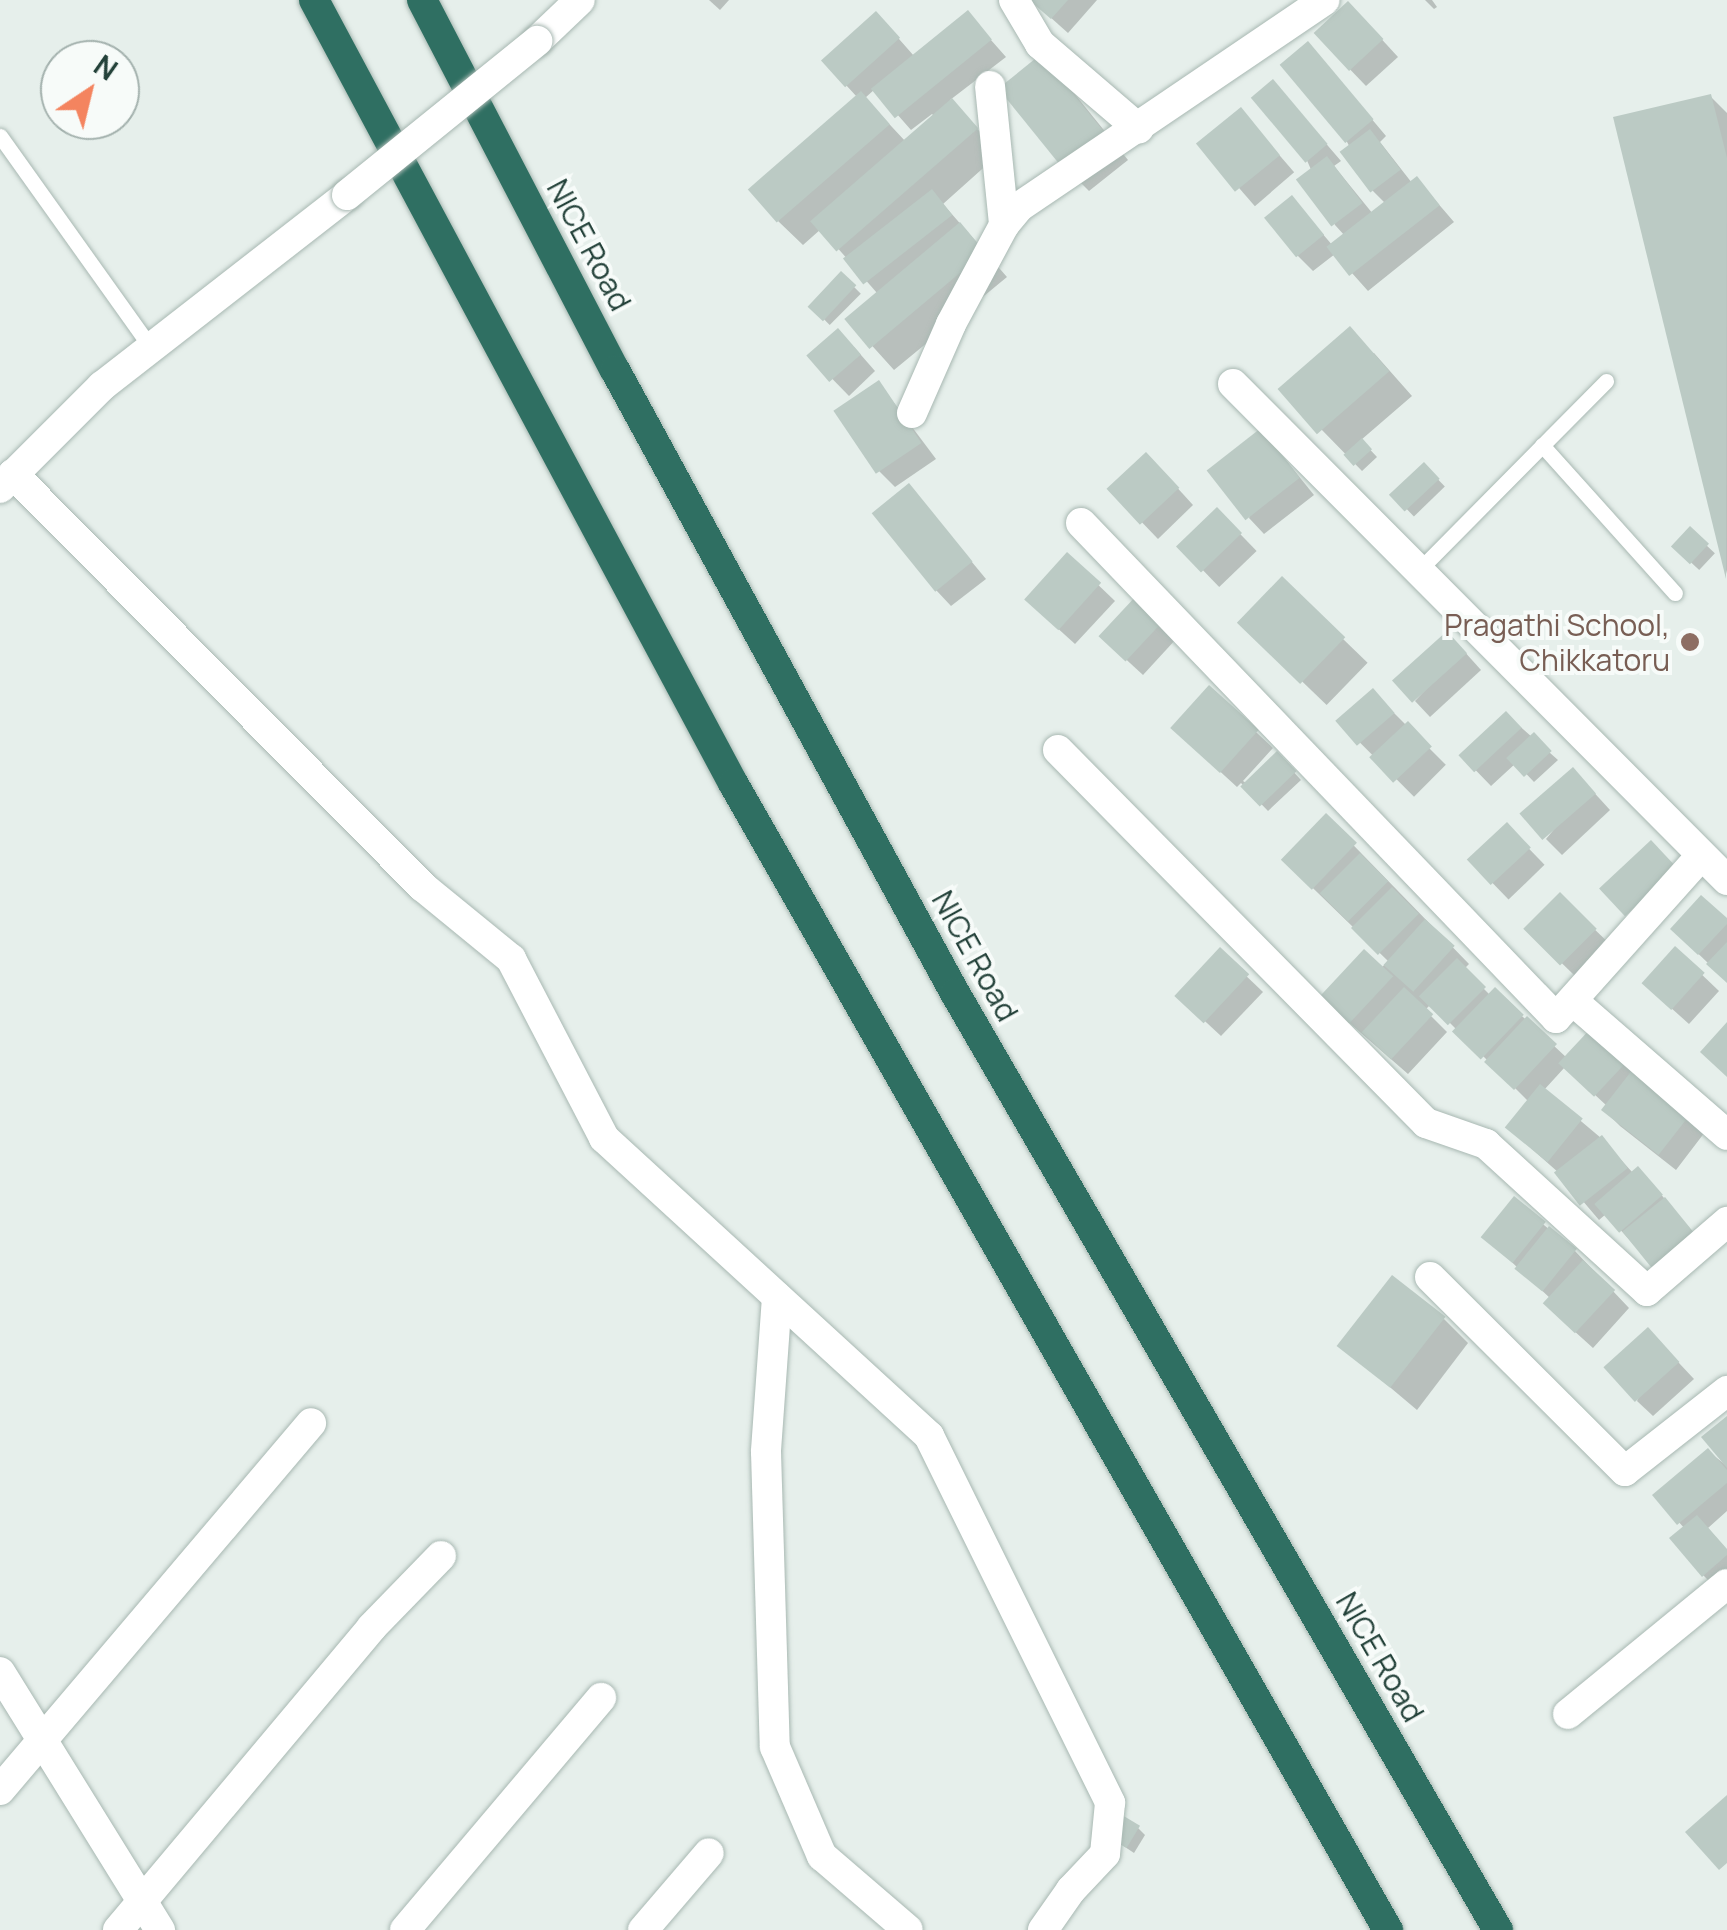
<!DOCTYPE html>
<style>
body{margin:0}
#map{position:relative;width:1727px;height:1930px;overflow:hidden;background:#e6efeb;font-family:Manrope,sans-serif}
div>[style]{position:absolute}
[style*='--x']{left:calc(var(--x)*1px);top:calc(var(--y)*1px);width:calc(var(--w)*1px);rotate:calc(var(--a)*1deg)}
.shadow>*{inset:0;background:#0003;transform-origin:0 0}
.building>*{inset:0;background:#bbcac4;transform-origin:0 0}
.roads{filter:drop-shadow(0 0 2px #a8b8b2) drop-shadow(0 0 2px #a8b8b2)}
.service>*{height:15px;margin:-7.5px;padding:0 7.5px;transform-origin:7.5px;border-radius:7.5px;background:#fff}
.minor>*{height:30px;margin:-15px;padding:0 15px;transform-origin:15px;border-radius:15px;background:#fff}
.tertiary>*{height:30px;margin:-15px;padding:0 15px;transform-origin:15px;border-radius:15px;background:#fff}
.motorway>*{height:30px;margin:-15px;padding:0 15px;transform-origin:15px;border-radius:15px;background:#2f6f62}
.bridges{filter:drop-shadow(0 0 2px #a8b8b2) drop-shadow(0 0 2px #a8b8b2)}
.tertiary-bridge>*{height:30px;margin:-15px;padding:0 15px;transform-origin:15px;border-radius:15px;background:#fff}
.dots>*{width:28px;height:28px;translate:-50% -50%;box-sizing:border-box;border:5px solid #f7fbf9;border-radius:50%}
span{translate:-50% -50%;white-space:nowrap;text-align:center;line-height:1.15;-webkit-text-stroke:8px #f7fbf9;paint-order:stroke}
.street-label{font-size:30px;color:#24423a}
.education-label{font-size:30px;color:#785e54}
.right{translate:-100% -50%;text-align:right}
.north{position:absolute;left:40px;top:40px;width:100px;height:100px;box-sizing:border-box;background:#f7fbf9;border:2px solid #a3b1ad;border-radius:50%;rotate:35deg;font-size:28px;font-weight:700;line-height:40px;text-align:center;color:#24423a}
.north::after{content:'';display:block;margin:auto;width:35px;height:45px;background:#f4845f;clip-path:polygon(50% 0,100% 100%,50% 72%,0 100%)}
</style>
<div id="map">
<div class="shadow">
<i style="clip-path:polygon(709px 0,729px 0,720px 10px)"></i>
<i style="clip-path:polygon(1031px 0,1097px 0,1068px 33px)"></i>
<i style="clip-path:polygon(1425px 0,1432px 0,1437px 7px,1434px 9px)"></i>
<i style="clip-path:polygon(evenodd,968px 14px,1006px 57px,950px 100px,1000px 153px,943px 204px,1007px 277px,894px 370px,847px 318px,877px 293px,821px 229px,803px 245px,778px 221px,857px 97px,846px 85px,892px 31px,914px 56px,968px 14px,875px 89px,911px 130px,932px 114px,935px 117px,906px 142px,865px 98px,875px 89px)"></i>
<i style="clip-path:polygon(1364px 20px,1398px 57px,1366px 86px,1316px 34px)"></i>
<i style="clip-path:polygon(1323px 61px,1386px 136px,1380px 142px,1412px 183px,1417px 179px,1454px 222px,1368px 291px,1335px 254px,1313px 271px,1297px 255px,1292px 198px,1333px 246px,1345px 236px,1335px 225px,1273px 82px,1341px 161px,1334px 166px,1373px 214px,1386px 204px,1373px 191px,1346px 140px)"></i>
<i style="clip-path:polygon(1065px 82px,1128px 160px,1089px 191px,1065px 167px)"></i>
<i style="clip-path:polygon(1710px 96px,1727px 113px,1727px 574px,1616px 119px)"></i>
<i style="left:1241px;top:111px;width:81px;height:52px;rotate:49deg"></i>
<i style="left:841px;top:274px;width:28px;height:44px;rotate:45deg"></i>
<i style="clip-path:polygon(854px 347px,875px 371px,849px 396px,811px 357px)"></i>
<i style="clip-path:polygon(1374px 353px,1412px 396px,1361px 440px,1377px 457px,1362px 471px,1281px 388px)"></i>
<i style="clip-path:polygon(879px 383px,936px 459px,895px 487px,879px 471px)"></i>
<i style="clip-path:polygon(1276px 448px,1314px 495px,1264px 534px,1249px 518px)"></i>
<i style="left:1424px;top:465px;width:30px;height:43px;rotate:46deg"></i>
<i style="clip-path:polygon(1162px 471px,1193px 505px,1158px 539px,1110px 489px)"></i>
<i style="clip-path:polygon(909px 486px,986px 579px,951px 606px,936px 590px)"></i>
<i style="left:1217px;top:510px;width:57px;height:52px;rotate:46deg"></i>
<i style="left:1690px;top:530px;width:34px;height:23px;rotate:43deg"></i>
<i style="clip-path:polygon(1067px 555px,1115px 601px,1075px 644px,1043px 615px)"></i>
<i style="left:1282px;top:580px;width:119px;height:59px;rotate:44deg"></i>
<i style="clip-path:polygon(1161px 622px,1177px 638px,1143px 675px,1118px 652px)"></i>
<i style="clip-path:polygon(1463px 650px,1481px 670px,1430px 717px,1415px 701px)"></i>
<i style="clip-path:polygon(1209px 688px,1273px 748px,1243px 781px,1246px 783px,1277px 754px,1301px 780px,1268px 811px,1241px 783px,1237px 787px,1189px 743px)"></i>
<i style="left:1373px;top:692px;width:103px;height:45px;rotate:45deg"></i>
<i style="clip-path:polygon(1506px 714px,1558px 760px,1534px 782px,1516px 763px,1491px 786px,1462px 756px)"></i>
<i style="clip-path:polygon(1589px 787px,1610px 810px,1562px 855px,1546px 839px)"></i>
<i style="clip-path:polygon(1326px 817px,1469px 964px,1464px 969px,1490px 995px,1495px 991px,1567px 1058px,1593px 1030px,1705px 1132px,1676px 1170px,1620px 1126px,1604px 1110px,1607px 1106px,1565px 1067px,1544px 1090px,1601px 1138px,1633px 1173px,1653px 1185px,1708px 1250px,1636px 1247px,1606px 1214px,1599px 1220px,1559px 1173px,1508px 1128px,1529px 1102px,1431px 1004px,1425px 1010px,1447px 1032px,1408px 1074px,1338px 1013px,1388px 961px,1284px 860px)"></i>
<i style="left:1507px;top:826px;width:54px;height:50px;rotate:46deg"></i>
<i style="left:1560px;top:896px;width:71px;height:47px;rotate:44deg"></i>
<i style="clip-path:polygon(1727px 922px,1727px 981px,1689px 945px)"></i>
<i style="clip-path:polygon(1675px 949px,1719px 991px,1689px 1024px,1660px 998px)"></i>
<i style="clip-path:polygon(1220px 951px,1263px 992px,1221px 1036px,1194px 1011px)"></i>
<i style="clip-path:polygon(1514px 1200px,1575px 1251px,1629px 1308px,1593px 1348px,1562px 1320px,1551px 1299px,1485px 1237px)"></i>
<i style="clip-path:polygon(1444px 1319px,1468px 1343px,1417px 1410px,1341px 1346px)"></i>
<i style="clip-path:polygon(1663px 1346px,1694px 1379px,1653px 1416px,1637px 1401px)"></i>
<i style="clip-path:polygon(1708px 1451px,1727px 1466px,1727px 1511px,1708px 1528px,1727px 1550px,1727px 1584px,1719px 1591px,1703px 1575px,1685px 1529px,1655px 1495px)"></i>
<i style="clip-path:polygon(1138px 1828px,1145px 1835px,1134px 1853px,1119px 1843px)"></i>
</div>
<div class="building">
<i style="clip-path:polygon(1029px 0,1068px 0,1051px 19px)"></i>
<i style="left:1348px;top:1px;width:52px;height:47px;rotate:47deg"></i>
<i style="left:968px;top:10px;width:38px;height:125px;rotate:51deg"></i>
<i style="left:876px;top:11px;width:36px;height:74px;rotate:48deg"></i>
<i style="left:1308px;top:41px;width:102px;height:37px;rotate:50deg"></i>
<i style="left:1041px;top:54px;width:103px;height:55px;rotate:51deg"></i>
<i style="left:1273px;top:79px;width:85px;height:29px;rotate:50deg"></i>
<i style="left:861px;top:91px;width:44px;height:150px;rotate:49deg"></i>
<i style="clip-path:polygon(1711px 94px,1727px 158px,1726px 579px,1613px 117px)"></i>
<i style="left:952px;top:98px;width:40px;height:188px;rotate:49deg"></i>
<i style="left:1241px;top:107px;width:62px;height:58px;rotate:51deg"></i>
<i style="left:1370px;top:129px;width:51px;height:38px;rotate:53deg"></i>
<i style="left:1327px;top:156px;width:59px;height:39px;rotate:53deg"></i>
<i style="left:1417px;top:176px;width:37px;height:115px;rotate:52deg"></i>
<i style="left:932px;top:189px;width:33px;height:113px;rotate:52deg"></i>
<i style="left:1292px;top:195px;width:51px;height:36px;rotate:51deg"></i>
<i style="left:960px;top:222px;width:39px;height:151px;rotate:50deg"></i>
<i style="left:841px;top:271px;width:21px;height:49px;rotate:43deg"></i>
<i style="left:1350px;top:326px;width:60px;height:96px;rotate:49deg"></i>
<i style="left:838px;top:328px;width:35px;height:42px;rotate:49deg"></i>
<i style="left:879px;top:380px;width:76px;height:55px;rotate:56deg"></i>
<i style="left:1261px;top:428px;width:63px;height:69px;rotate:52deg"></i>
<i style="left:1362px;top:438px;width:15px;height:25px;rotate:48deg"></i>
<i style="left:1146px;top:452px;width:49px;height:54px;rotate:47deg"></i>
<i style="left:1424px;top:462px;width:23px;height:48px;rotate:47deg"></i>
<i style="left:909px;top:483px;width:101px;height:48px;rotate:51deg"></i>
<i style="left:1217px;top:507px;width:36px;height:57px;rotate:46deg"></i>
<i style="left:1690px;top:526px;width:26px;height:28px;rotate:43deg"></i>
<i style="left:1067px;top:552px;width:46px;height:64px;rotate:42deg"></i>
<i style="left:1282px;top:576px;width:88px;height:65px;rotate:44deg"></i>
<i style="left:1136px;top:596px;width:37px;height:55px;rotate:43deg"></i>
<i style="left:1447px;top:631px;width:30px;height:74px;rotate:48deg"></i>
<i style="left:1209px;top:685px;width:67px;height:58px;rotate:42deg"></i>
<i style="left:1373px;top:688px;width:33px;height:50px;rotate:49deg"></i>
<i style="left:1506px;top:711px;width:23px;height:65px;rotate:47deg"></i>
<i style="left:1408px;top:721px;width:35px;height:53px;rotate:47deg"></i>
<i style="left:1534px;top:732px;width:26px;height:38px;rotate:47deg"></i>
<i style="left:1277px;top:751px;width:28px;height:51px;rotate:46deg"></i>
<i style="left:1573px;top:767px;width:35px;height:71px;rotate:49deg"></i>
<i style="left:1326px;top:813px;width:43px;height:65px;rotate:44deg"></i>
<i style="left:1507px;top:822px;width:35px;height:55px;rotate:47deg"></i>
<i style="left:1651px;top:840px;width:38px;height:71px;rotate:47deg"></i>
<i style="left:1360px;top:853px;width:40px;height:57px;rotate:45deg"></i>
<i style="left:1392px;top:887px;width:38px;height:58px;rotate:45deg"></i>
<i style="left:1560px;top:892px;width:52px;height:52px;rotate:45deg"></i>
<i style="clip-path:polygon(1701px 895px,1727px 918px,1727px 924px,1698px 955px,1670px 929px)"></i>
<i style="left:1425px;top:919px;width:40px;height:62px;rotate:42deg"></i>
<i style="clip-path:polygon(1727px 942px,1727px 983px,1706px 964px)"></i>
<i style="left:1675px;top:946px;width:40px;height:50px;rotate:42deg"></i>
<i style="left:1220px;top:947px;width:40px;height:67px;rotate:43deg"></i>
<i style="left:1364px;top:949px;width:40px;height:67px;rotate:43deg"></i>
<i style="left:1457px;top:958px;width:41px;height:54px;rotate:45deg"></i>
<i style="left:1404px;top:987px;width:40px;height:62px;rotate:43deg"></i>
<i style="left:1495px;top:987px;width:40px;height:62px;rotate:44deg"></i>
<i style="left:1527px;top:1016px;width:41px;height:63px;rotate:43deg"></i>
<i style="clip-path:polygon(1727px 1022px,1727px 1077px,1700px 1052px)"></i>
<i style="left:1593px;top:1026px;width:49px;height:51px;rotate:43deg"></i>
<i style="left:1633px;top:1069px;width:73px;height:52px;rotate:38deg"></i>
<i style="left:1540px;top:1084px;width:55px;height:56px;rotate:39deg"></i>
<i style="left:1602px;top:1135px;width:42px;height:61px;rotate:52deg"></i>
<i style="left:1638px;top:1166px;width:38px;height:58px;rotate:49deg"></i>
<i style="left:1514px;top:1196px;width:41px;height:53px;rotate:39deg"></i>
<i style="left:1665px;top:1197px;width:46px;height:55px;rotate:51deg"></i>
<i style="left:1549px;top:1226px;width:36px;height:55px;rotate:39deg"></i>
<i style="left:1583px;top:1260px;width:44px;height:59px;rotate:43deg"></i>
<i style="left:1392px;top:1275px;width:68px;height:90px;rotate:38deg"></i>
<i style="left:1648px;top:1327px;width:47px;height:60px;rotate:48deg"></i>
<i style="clip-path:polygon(1727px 1416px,1727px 1468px,1701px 1437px)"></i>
<i style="clip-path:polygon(1708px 1448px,1727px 1470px,1727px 1483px,1677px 1525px,1652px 1495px)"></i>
<i style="clip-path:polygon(1697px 1515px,1727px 1549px,1727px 1555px,1702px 1577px,1669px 1538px)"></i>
<i style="clip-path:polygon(1727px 1795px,1727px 1863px,1719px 1870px,1685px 1832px)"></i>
<i style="left:1122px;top:1815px;width:21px;height:26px;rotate:31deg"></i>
</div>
<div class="roads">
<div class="service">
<i style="--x:0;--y:136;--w:260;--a:54.5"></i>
<i style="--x:1542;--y:445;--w:199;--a:48.1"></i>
<i style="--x:1419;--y:570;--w:266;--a:-45.3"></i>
</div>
<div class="minor">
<i style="--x:1014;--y:0;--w:51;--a:59.4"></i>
<i style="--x:1040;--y:44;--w:130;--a:40.6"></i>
<i style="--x:990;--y:86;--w:140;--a:84.2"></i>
<i style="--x:1233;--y:384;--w:700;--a:45.12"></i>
<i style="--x:912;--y:413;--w:97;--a:-66.3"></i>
<i style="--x:951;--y:324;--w:112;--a:-61.8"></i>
<i style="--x:1004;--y:225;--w:23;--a:-50"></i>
<i style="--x:1019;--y:207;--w:369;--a:-34.1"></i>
<i style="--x:13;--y:474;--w:582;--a:45.21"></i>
<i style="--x:423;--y:887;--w:114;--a:39.3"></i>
<i style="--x:511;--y:959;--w:202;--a:62.5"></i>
<i style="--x:604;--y:1138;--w:441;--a:42.5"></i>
<i style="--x:929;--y:1436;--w:409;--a:63.7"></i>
<i style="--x:1110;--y:1803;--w:51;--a:95.6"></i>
<i style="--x:1105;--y:1854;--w:50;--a:133.4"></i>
<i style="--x:1071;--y:1890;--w:49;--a:125"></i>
<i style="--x:1081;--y:523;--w:686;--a:46.18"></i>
<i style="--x:1556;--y:1018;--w:217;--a:-48.2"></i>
<i style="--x:1058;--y:750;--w:524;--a:45.39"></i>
<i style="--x:1426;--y:1123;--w:64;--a:19.3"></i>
<i style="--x:1486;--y:1144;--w:218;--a:42.4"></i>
<i style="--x:1647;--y:1291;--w:106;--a:-40.8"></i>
<i style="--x:1573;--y:1001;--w:204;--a:41"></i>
<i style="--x:1430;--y:1277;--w:275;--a:44.9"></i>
<i style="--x:1625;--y:1471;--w:130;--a:-38.1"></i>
<i style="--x:777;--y:1297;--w:155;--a:94.1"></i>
<i style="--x:766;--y:1452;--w:295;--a:88.3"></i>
<i style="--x:775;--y:1747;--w:119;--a:66.7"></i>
<i style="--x:822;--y:1856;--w:113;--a:40.7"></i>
<i style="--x:0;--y:1672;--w:304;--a:58.2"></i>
<i style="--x:1568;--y:1714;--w:205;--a:-39.3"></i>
<i style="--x:0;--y:1790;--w:481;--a:-49.7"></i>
<i style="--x:118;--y:1930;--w:395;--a:-50"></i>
<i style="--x:372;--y:1627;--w:99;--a:-45.8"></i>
<i style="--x:405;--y:1930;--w:304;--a:-49.8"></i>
<i style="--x:643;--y:1930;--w:101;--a:-49.4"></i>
</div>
<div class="tertiary">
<i style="--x:537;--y:41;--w:59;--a:-43.6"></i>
<i style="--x:0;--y:488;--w:144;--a:-45"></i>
<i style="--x:102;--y:386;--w:311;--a:-37.9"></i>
</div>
<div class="motorway">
<i style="--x:314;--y:0;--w:888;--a:61.85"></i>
<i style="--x:733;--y:783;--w:1321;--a:60.27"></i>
<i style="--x:422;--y:0;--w:417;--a:62.5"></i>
<i style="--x:615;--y:370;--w:710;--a:61.38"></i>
<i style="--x:955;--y:993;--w:1083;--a:59.91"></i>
</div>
</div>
<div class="bridges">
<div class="tertiary-bridge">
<i style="--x:347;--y:195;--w:245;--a:-39"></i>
</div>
</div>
<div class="dots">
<i style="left:1690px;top:642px;background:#8d6e63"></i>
</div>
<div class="street-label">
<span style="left:589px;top:245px;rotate:62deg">NICE Road</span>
<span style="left:975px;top:956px;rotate:61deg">NICE Road</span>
<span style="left:1380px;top:1657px;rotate:60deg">NICE Road</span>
</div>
<div class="education-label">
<span class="right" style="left:1670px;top:642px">Pragathi School,<br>Chikkatoru</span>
</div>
<div class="north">N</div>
</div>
